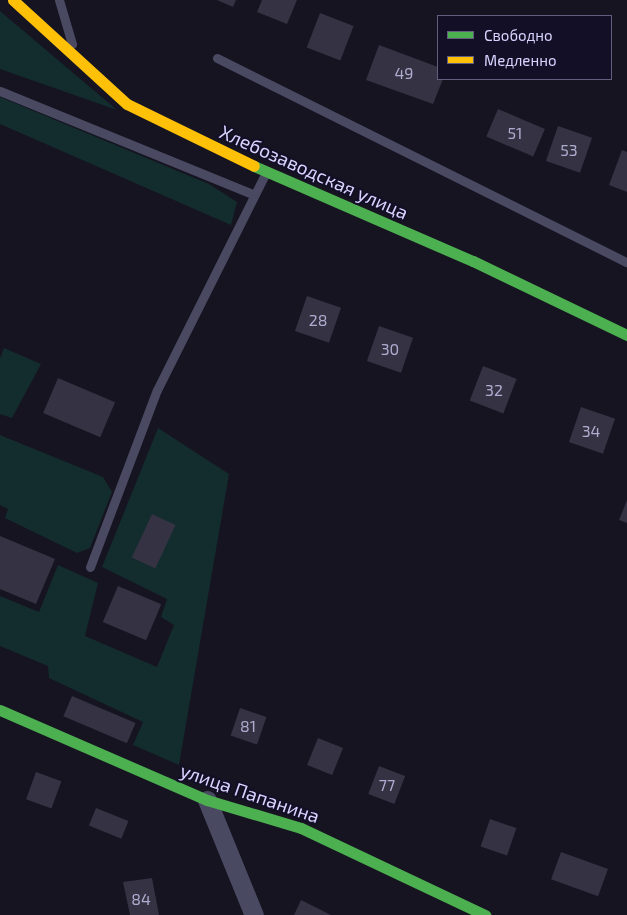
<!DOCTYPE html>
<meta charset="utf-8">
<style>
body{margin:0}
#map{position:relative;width:627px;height:915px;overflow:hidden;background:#161421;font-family:"Exo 2",sans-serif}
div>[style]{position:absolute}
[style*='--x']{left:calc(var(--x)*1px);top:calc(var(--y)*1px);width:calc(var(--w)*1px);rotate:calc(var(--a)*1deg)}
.green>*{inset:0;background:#132c2d}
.building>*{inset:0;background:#343243;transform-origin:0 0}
.lane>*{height:9px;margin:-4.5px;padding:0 4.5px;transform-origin:4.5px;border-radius:4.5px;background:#4a4962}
.street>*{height:19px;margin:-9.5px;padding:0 9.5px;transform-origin:9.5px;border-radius:9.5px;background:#4a4962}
.fast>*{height:11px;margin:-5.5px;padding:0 5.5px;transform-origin:5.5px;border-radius:5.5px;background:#4caf50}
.slow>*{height:11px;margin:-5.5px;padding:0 5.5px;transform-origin:5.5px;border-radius:5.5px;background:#ffc107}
span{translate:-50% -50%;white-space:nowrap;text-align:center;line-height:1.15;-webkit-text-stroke:4px #130f26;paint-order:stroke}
.number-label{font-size:16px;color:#b0acd0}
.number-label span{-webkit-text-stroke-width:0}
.street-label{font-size:19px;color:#d9d4ff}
.legend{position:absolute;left:437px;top:15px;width:175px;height:65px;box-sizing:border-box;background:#130f26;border:1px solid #625e7d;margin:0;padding:6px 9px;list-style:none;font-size:15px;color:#d9d4ff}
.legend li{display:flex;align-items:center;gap:10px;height:25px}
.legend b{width:25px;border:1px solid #625e7d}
</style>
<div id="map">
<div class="green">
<i style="clip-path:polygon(0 11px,117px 110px,0 69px)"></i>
<i style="clip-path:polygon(0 97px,209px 184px,237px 202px,231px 225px,0 124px)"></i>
<i style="clip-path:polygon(4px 348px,41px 364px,12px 418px,0 414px,0 358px)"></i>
<i style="clip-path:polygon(158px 428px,229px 474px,179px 765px,133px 745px,143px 722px,49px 678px,48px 666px,0 646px,0 596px,39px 612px,58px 565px,98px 583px,85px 636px,157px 667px,174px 625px,161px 617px,167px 599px,102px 567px)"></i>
<i style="clip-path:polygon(0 435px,103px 477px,112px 492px,90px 548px,77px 553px,5px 518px,8px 509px,0 505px)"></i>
</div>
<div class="building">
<i style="clip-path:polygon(217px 0,236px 0,233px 7px)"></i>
<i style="clip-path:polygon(262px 0,297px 0,287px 24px,257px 12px)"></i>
<i style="left:320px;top:13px;width:36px;height:37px;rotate:21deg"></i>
<i style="clip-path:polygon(379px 45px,438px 67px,438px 79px,443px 79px,433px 104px,366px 80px)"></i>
<i style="left:498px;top:109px;width:51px;height:30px;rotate:23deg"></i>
<i style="left:558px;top:126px;width:36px;height:37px;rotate:19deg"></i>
<i style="clip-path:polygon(622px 150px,627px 152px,627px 192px,609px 185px)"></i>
<i style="left:307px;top:296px;width:36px;height:37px;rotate:19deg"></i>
<i style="left:379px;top:326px;width:36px;height:37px;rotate:19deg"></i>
<i style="left:483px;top:366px;width:36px;height:37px;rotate:21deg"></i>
<i style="left:58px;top:378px;width:62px;height:38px;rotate:23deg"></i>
<i style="left:581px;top:407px;width:36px;height:37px;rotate:19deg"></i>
<i style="clip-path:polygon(627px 500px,627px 523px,619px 520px)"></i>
<i style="left:152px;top:514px;width:26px;height:48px;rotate:25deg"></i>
<i style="clip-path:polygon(0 536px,55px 559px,36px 604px,0 589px)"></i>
<i style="left:118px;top:586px;width:47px;height:39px;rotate:23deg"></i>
<i style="left:72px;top:696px;width:69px;height:22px;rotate:23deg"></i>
<i style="left:240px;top:708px;width:28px;height:29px;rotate:19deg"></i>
<i style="left:318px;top:738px;width:27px;height:29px;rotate:22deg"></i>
<i style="left:379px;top:766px;width:28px;height:30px;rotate:21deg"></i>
<i style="left:36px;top:772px;width:27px;height:29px;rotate:20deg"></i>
<i style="left:96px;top:808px;width:35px;height:19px;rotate:22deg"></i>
<i style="left:490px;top:819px;width:28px;height:29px;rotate:19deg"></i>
<i style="left:561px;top:852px;width:50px;height:29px;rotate:20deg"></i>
<i style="clip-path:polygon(152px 878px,159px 915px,130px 915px,123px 882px)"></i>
<i style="clip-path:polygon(301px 900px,331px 915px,294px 915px)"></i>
</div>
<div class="lane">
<i style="--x:59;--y:0;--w:46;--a:73.5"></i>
<i style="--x:217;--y:58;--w:458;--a:26.5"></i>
<i style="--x:0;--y:91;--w:272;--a:22.2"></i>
<i style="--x:90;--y:567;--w:189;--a:-69.3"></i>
<i style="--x:157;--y:390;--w:241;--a:-63.4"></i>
</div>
<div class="street">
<i style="--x:207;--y:800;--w:124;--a:67.8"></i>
</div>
<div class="fast">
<i style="--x:254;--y:166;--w:239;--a:23.5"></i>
<i style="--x:473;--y:261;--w:171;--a:25.7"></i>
<i style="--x:0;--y:710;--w:226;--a:23.5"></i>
<i style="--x:207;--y:800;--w:98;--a:16.6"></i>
<i style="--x:301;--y:828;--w:204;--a:25.3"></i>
</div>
<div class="slow">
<i style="--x:13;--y:0;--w:154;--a:42.4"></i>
<i style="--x:127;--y:104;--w:141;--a:26"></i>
</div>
<div class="number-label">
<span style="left:404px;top:73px">49</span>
<span style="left:515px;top:133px">51</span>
<span style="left:569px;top:150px">53</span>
<span style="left:318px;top:320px">28</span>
<span style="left:390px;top:349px">30</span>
<span style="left:494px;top:390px">32</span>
<span style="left:591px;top:431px">34</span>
<span style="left:248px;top:726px">81</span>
<span style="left:387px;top:785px">77</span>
<span style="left:141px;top:899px">84</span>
</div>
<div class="street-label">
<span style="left:314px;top:172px;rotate:24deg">Хлебозаводская улица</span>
<span style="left:250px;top:793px;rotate:19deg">улица Папанина</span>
</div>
<ul class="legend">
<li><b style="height:6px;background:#4caf50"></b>Свободно</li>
<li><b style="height:6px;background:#ffc107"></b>Медленно</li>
</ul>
</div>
